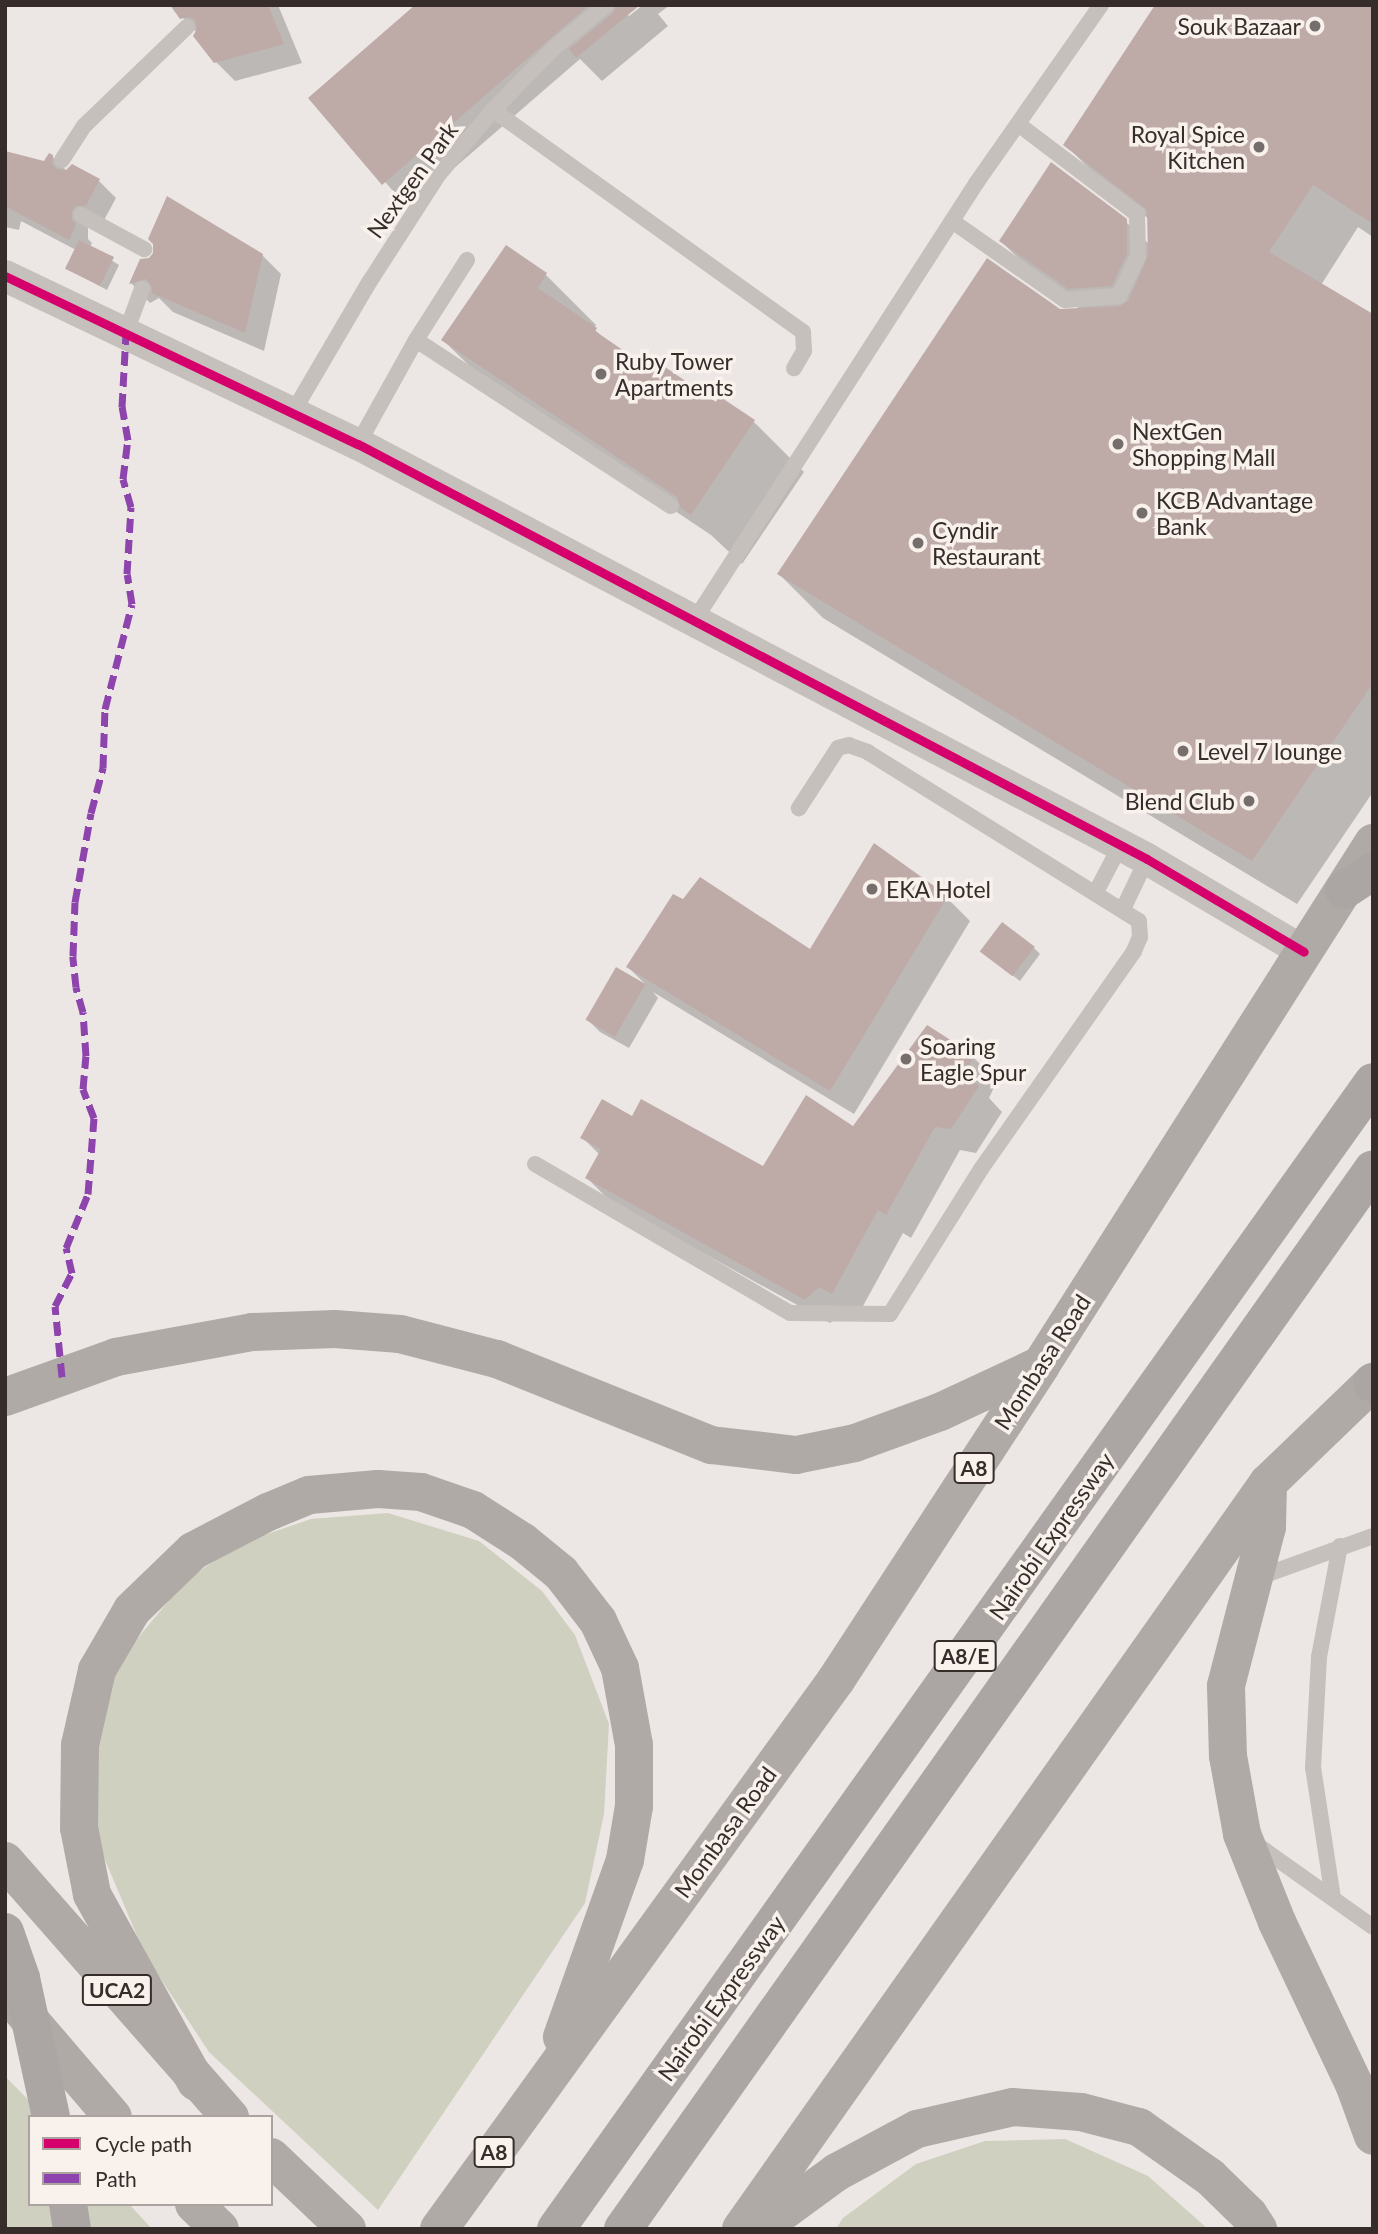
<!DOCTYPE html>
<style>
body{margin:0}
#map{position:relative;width:1378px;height:2234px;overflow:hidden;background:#ece7e4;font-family:Lato,sans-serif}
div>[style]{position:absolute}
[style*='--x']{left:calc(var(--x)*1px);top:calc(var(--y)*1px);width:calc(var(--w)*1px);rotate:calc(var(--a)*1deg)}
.green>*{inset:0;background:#cfd0bf}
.shadow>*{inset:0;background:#0003}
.building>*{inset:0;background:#beaba8;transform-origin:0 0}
.service>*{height:16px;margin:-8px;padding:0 8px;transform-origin:8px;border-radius:8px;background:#c6c0bc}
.minor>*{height:32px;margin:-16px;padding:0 16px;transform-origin:16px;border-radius:16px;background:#c6c0bc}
.trunk>*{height:38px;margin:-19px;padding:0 19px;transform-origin:19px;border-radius:19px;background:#b0aaa7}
.motorway>*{height:38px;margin:-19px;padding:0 19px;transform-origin:19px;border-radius:19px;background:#aba6a3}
.motorway-bridge>*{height:38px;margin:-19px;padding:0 19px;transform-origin:19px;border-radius:19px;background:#aba6a3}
.quiet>*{height:7px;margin-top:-3.5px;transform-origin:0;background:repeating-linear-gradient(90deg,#8e44ad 0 14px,transparent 0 21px)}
.cycleway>*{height:9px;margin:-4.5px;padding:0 4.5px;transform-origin:4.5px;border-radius:4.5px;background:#d6006c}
.dots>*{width:19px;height:19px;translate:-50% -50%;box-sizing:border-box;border:4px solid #f8f1ec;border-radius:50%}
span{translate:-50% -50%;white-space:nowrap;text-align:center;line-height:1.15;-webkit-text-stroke:7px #f8f1ec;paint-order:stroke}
.shield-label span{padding:2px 5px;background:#f8f1ec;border:2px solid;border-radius:5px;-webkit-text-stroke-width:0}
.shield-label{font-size:21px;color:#362d2b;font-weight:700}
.poi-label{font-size:23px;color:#362d2b}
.right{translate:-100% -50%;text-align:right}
.left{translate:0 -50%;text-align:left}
.street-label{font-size:23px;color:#362d2b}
.frame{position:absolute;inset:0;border:7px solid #362d2b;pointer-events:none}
.legend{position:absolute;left:28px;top:2115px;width:245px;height:91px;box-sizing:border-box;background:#f8f1ec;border:2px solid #aaa39f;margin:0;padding:9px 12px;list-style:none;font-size:21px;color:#362d2b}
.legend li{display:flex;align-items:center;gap:14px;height:35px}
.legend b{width:35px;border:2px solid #aaa39f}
</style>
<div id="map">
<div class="green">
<i style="clip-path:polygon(388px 1513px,479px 1541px,542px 1591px,575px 1635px,609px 1724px,604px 1814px,585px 1903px,378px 2210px,209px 2052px,145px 1955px,93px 1831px,92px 1734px,122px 1657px,186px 1580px,241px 1543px,311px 1519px)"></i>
<i style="clip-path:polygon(5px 2076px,45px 2117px,30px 2117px,30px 2204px,129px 2204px,152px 2229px,5px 2229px)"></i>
<i style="clip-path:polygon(1065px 2139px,1148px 2176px,1208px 2229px,836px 2229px,843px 2218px,916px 2164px,985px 2141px)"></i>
</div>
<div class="shadow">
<i style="clip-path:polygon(172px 5px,278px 5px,302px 63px,235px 81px,215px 61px,197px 33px)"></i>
<i style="clip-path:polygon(418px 5px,637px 5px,627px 14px,629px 16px,643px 5px,670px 5px,658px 14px,668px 26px,602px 81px,580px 59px,408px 208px,311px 98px)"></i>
<i style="clip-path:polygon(1373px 6px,1373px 237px,1358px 227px,1321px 285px,1373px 317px,1373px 792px,1297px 904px,823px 618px,779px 574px,1059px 311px,1081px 310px,1045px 285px,1001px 241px,1125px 221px,1150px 245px,1149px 219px,1109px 189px,1065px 144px)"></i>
<i style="clip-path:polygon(5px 153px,45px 163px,52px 156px,67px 171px,99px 181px,116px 198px,103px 222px,94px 222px,88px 228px,88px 239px,92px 243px,90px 247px,119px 265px,107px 290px,67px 269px,76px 250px,21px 221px,19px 230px,5px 227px)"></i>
<i style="clip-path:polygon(507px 248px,546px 275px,596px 325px,594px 329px,608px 342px,647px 368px,754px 422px,804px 472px,742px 564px,711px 535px,494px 390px,443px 340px)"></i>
<i style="clip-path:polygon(262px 255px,281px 274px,264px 351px,173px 312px,159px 298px,150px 303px,131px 283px,141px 260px)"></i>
<i style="clip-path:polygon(946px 897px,970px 921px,854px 1114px,653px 992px,658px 998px,629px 1048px,600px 1032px,587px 1019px,645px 984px,628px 967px,811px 951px)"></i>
<i style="clip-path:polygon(1034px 948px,1040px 954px,1020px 981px,989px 957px)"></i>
<i style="clip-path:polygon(972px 1056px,997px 1081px,989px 1098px,1002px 1112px,976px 1153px,960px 1150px,911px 1238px,903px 1233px,857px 1317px,844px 1310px,830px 1323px,612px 1203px,587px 1178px,600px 1155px,583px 1138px,633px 1118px,763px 1168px,854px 1129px)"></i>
</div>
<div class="building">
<i style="clip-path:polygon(170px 5px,268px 5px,284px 44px,214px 63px,193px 36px,197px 29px,195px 20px,189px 17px,180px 19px)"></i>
<i style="clip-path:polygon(415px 5px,589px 5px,382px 185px,308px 98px)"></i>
<i style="clip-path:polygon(616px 5px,640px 5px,576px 58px,569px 49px,613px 13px)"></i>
<i style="clip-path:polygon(1155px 5px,1373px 5px,1373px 224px,1313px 185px,1269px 252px,1373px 314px,1373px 683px,1252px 861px,777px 574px,987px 258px,1060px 309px,1120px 306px,1128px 301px,1148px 256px,1147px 210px,1063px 145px)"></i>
<i style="clip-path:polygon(5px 151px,44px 161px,49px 153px,53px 155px,52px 164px,57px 169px,66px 170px,72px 164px,100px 179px,86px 206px,76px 206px,72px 211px,72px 220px,76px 224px,69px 240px,5px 206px)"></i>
<i style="clip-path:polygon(1051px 162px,1127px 219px,1127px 254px,1112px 286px,1068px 289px,999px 241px)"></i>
<i style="clip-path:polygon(167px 196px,263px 254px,245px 333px,152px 293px,152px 287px,146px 279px,129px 284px,140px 259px,149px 258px,153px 253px,153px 244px,148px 239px)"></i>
<i style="left:79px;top:240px;width:39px;height:32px;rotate:26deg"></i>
<i style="clip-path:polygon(506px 245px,547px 273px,538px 288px,597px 328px,595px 331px,646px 366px,652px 358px,716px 402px,719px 396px,755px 420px,691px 515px,681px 508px,677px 497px,441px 340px)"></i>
<i style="clip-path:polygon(874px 843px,948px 896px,830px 1091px,626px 967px,673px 894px,683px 899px,700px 877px,810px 949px)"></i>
<i style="left:1002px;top:922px;width:41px;height:37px;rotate:37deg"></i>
<i style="left:616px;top:967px;width:34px;height:61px;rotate:30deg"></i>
<i style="clip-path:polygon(927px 1025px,974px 1055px,965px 1074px,979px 1086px,951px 1129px,935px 1127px,886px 1215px,878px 1210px,832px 1294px,819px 1287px,805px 1300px,585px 1178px,601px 1149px,580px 1138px,602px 1099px,632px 1116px,641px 1099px,763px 1166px,806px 1095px,853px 1126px)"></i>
</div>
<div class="service">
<i style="--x:493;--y:110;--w:381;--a:35.6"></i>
<i style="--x:803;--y:332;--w:19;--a:87"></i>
<i style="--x:804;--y:351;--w:20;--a:120"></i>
<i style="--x:62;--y:160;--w:40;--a:-57.1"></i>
<i style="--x:84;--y:126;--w:143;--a:-43.9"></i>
<i style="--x:81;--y:215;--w:72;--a:28.4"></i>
<i style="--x:952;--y:221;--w:138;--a:35"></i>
<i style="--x:1065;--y:300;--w:54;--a:-4.2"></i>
<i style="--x:1119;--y:296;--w:44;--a:-64.6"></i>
<i style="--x:1138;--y:256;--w:42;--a:-91.4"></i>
<i style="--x:1137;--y:214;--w:149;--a:-142.9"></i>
<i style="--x:126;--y:332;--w:46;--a:-69.6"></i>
<i style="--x:416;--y:340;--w:304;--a:33.1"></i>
<i style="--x:293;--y:412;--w:152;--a:-59.6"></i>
<i style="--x:370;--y:281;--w:127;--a:-57.2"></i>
<i style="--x:439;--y:174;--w:84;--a:-49.8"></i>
<i style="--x:493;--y:110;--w:88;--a:-45.5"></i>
<i style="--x:555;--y:47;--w:66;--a:-39.5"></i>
<i style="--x:358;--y:444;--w:119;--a:-60.9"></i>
<i style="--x:416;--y:340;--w:95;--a:-57.5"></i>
<i style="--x:694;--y:621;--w:522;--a:-57.19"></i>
<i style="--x:977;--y:182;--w:216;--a:-55"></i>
<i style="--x:1096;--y:892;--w:52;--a:-62.4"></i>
<i style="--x:1123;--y:909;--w:55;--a:-64.4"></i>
<i style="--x:535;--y:1164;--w:295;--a:30.3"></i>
<i style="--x:790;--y:1313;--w:100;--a:0.6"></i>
<i style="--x:890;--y:1314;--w:171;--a:-57.9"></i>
<i style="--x:981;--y:1169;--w:266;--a:-54.9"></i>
<i style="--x:1134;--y:951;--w:15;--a:-67"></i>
<i style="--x:1140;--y:937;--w:16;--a:-94"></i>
<i style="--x:1139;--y:921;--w:319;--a:-148.1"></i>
<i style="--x:868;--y:752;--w:20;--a:-160"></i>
<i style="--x:849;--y:745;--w:11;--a:165"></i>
<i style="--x:838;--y:748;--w:72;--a:123"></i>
<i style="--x:1257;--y:1578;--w:123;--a:-19.9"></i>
<i style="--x:1256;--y:1844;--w:143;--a:35.4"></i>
<i style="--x:1333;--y:1898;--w:132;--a:-98.7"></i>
<i style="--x:1313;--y:1768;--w:111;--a:-86.9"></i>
<i style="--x:1319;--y:1657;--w:113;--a:-79.3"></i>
</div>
<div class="minor">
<i style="--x:5;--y:276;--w:391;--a:25.5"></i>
<i style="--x:358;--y:444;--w:891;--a:27.74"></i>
<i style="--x:1147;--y:859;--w:182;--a:30.6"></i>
</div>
<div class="trunk">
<i style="--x:5;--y:1397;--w:118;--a:-19.8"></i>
<i style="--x:116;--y:1357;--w:138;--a:-10.4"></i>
<i style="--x:252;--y:1332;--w:83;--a:-2.1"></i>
<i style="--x:335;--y:1329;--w:65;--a:4.4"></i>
<i style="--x:400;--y:1334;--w:100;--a:14.5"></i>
<i style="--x:497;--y:1359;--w:231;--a:21.9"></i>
<i style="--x:711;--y:1445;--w:86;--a:6.7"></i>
<i style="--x:796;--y:1455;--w:60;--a:-11.5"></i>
<i style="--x:855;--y:1443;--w:90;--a:-20"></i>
<i style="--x:940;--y:1412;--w:111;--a:-25"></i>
<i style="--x:1268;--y:1483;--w:44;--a:91.3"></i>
<i style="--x:1267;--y:1527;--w:164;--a:104.5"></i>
<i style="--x:1226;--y:1686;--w:70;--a:88.4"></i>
<i style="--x:1228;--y:1756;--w:79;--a:79.8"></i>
<i style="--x:1242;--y:1834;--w:95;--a:68.3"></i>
<i style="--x:1277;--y:1922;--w:179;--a:64.6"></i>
<i style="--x:1354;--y:2084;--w:55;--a:69.9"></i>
<i style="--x:5;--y:1861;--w:341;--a:48.7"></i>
<i style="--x:23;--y:2012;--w:138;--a:49.4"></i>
<i style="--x:196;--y:2082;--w:215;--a:-119"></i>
<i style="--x:92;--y:1894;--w:67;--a:-101.1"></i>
<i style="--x:79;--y:1828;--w:83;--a:-89.3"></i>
<i style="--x:80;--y:1745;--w:77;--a:-77.2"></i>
<i style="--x:97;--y:1670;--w:69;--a:-59.7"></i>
<i style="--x:132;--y:1610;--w:85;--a:-44"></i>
<i style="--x:193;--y:1551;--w:85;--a:-27.5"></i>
<i style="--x:268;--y:1512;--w:44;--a:-22.5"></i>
<i style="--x:309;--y:1495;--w:69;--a:-5"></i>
<i style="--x:378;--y:1489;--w:43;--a:4"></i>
<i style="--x:421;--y:1492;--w:55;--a:19.1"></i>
<i style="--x:473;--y:1510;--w:59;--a:32.6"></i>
<i style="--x:523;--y:1542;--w:49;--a:39.2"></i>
<i style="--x:561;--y:1573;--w:61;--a:52.4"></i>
<i style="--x:598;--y:1621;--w:52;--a:64.9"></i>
<i style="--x:620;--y:1668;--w:78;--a:79.7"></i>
<i style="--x:634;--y:1745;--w:61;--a:90"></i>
<i style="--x:634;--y:1806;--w:55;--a:99.5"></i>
<i style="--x:625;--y:1860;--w:188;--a:109.6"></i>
<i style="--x:271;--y:2157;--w:105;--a:43.5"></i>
<i style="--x:194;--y:2204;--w:36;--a:44"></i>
<i style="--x:439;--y:2229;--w:678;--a:-54.13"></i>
<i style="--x:836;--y:1680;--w:376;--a:-56.9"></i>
<i style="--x:1041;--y:1365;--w:619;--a:-57.54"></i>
<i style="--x:741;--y:2229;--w:913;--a:-54.76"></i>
<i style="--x:1268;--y:1483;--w:146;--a:-43.9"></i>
<i style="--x:759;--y:2229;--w:97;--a:-36.2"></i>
<i style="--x:837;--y:2172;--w:91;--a:-28.3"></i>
<i style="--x:917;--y:2129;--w:98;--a:-12.9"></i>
<i style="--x:1013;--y:2107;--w:68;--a:4.2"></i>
<i style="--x:1081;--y:2112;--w:60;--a:14.5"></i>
<i style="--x:1139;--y:2127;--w:87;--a:35.2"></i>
<i style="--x:1210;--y:2177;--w:54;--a:44.3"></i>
<i style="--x:1249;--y:2215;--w:17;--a:57"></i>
</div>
<div class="motorway">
<i style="--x:1344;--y:890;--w:35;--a:-33"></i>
<i style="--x:1372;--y:1383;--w:1;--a:-45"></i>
<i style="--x:68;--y:2204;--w:25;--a:81"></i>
<i style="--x:556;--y:2229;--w:1408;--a:-54.54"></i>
<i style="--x:623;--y:2229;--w:1298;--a:-54.72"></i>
</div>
<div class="motorway-bridge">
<i style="--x:5;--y:1932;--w:49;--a:70.8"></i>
<i style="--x:21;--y:1978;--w:142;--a:77.8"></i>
</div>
<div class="quiet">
<i style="--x:62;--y:1377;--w:71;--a:-95.6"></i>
<i style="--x:55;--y:1306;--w:37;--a:-63"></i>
<i style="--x:72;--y:1273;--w:26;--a:-103"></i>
<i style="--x:66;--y:1248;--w:58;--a:-67.8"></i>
<i style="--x:88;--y:1194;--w:76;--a:-85.5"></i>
<i style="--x:94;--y:1118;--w:31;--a:-111"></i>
<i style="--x:83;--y:1089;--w:33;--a:-85"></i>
<i style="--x:86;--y:1056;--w:44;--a:-93.9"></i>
<i style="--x:83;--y:1012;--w:26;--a:-106"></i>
<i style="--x:76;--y:987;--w:31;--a:-96"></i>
<i style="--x:73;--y:956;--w:54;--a:-87.9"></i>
<i style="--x:75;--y:902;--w:90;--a:-79.8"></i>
<i style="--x:91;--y:813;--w:47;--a:-75.1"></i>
<i style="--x:103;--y:768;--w:59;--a:-88.1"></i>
<i style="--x:105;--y:709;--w:108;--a:-75.6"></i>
<i style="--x:132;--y:604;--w:30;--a:-99"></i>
<i style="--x:127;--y:574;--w:67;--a:-86.6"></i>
<i style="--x:131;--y:507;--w:29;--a:-106"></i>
<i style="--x:123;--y:479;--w:39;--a:-83"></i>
<i style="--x:128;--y:440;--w:34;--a:-100"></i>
<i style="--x:122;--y:407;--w:75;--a:-86.9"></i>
</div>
<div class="cycleway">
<i style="--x:5;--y:276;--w:391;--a:25.5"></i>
<i style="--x:358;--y:444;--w:891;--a:27.74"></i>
<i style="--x:1147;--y:859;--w:182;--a:30.6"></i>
</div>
<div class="dots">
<i style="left:1315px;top:26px;background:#766e6c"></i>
<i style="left:1259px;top:147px;background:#766e6c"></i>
<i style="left:601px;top:374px;background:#766e6c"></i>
<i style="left:1118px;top:444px;background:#766e6c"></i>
<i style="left:1142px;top:513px;background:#766e6c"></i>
<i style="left:918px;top:543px;background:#766e6c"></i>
<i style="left:1183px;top:751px;background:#766e6c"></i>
<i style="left:1249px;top:801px;background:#766e6c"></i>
<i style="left:872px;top:889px;background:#766e6c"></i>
<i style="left:906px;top:1059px;background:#766e6c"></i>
</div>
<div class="shield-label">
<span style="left:974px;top:1468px">A8</span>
<span style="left:965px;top:1656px">A8/E</span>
<span style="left:117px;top:1990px">UCA2</span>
<span style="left:494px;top:2152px">A8</span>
</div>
<div class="poi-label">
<span class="right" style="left:1301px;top:26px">Souk Bazaar</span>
<span class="right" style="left:1245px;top:147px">Royal Spice<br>Kitchen</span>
<span class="left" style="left:615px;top:374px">Ruby Tower<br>Apartments</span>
<span class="left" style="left:1132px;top:444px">NextGen<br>Shopping Mall</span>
<span class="left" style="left:1156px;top:513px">KCB Advantage<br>Bank</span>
<span class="left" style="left:932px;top:543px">Cyndir<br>Restaurant</span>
<span class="left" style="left:1197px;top:751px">Level 7 lounge</span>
<span class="right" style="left:1235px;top:801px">Blend Club</span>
<span class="left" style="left:886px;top:889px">EKA Hotel</span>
<span class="left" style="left:920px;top:1059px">Soaring<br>Eagle Spur</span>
</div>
<div class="street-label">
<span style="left:412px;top:180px;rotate:-54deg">Nextgen Park</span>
<span style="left:1042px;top:1362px;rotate:-57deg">Mombasa Road</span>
<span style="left:1051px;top:1536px;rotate:-55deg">Nairobi Expressway</span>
<span style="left:725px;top:1832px;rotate:-54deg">Mombasa Road</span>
<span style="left:721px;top:1998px;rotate:-54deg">Nairobi Expressway</span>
</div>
<div class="frame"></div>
<ul class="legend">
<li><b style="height:9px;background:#d6006c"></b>Cycle path</li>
<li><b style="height:9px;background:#8e44ad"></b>Path</li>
</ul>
</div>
